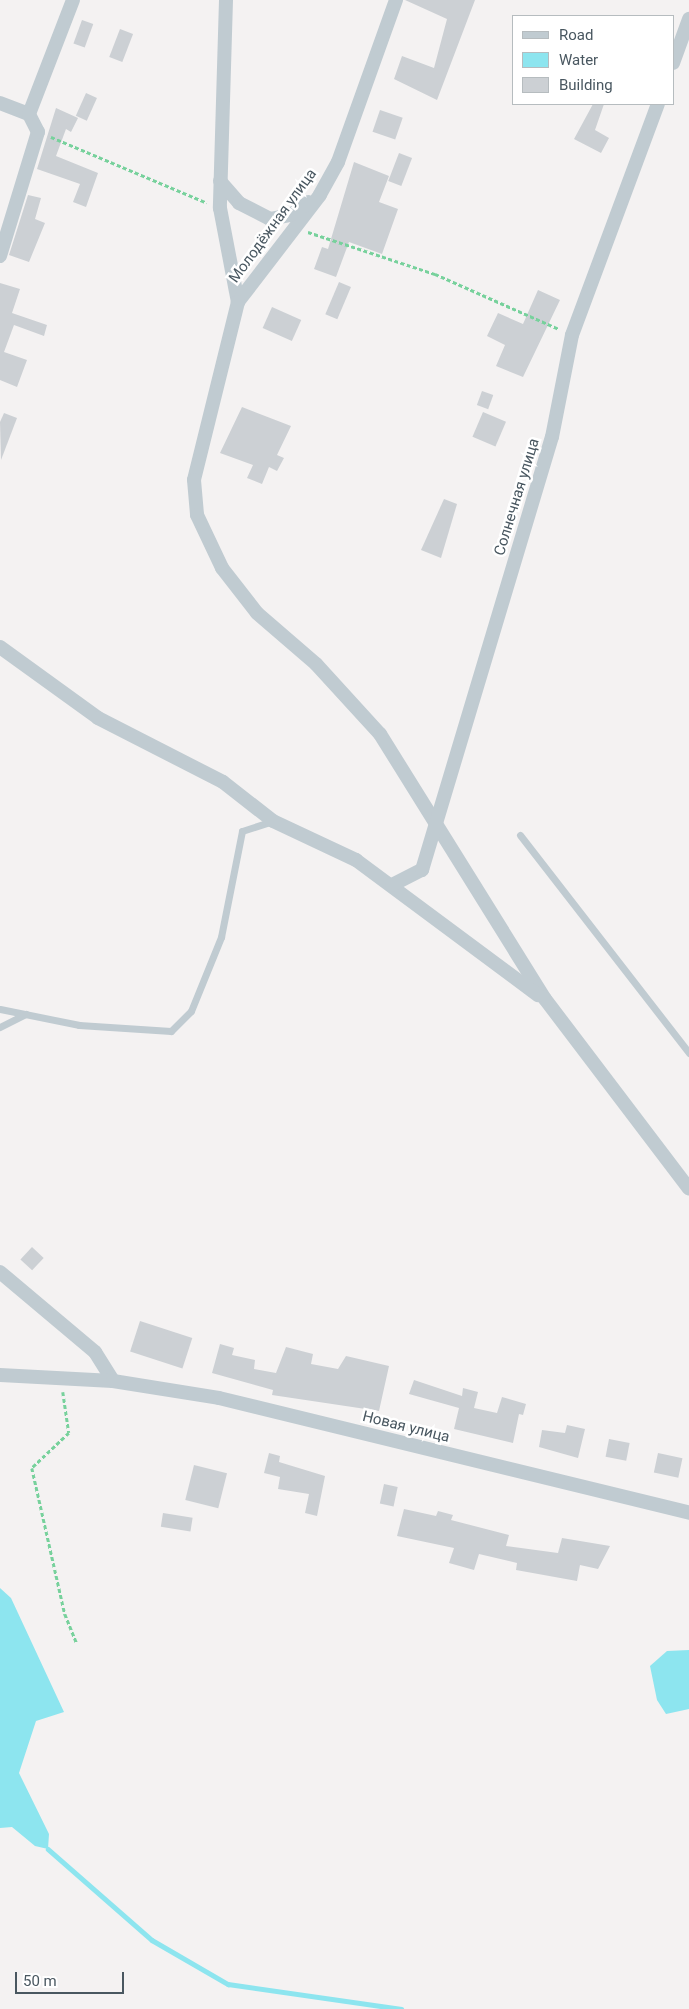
<!DOCTYPE html>
<meta charset="utf-8">
<style>
body{margin:0}
#map{position:relative;width:689px;height:2009px;overflow:hidden;background:#f4f2f2;font-family:Roboto,sans-serif}
div>[style]{position:absolute}
[style*='--x']{left:calc(var(--x)*1px);top:calc(var(--y)*1px);width:calc(var(--w)*1px);rotate:calc(var(--a)*1deg)}
.water>*{inset:0;background:#8de5ef}
.stream>*{height:4.5px;margin:-2.25px;padding:0 2.25px;transform-origin:2.25px;border-radius:2.25px;background:#8de5ef}
.building>*{inset:0;background:#ccd0d4;transform-origin:0 0}
.path>*{height:2.5px;margin-top:-1.25px;transform-origin:0;background:repeating-linear-gradient(90deg,#77d19c 0 4px,transparent 0 6.5px)}
.service>*{height:7px;margin:-3.5px;padding:0 3.5px;transform-origin:3.5px;border-radius:3.5px;background:#c0cbd1}
.minor>*{height:14px;margin:-7px;padding:0 7px;transform-origin:7px;border-radius:7px;background:#c0cbd1}
span{translate:-50% -50%;white-space:nowrap;text-align:center;line-height:1.15;-webkit-text-stroke:5px #fff;paint-order:stroke}
.street-label{font-size:15px;color:#495760}
.legend{position:absolute;left:512px;top:15px;width:162px;height:90px;box-sizing:border-box;background:#fff;border:1px solid #b6bcbf;margin:0;padding:6px 9px;list-style:none;font-size:15px;color:#495760}
.legend li{display:flex;align-items:center;gap:10px;height:25px}
.legend b{width:25px;border:1px solid #b6bcbf}
.scale{position:absolute;left:15px;top:1972px;width:109px;height:22px;box-sizing:border-box;border:2px solid #495760;border-top:0;padding-left:6px;font-size:15px;line-height:18px;white-space:nowrap;color:#495760;-webkit-text-stroke:4px #fff;paint-order:stroke}
</style>
<div id="map">
<div class="water">
<i style="clip-path:polygon(0 1588px,11px 1598px,64px 1712px,36px 1721px,19px 1773px,49px 1834px,48px 1849px,35px 1846px,12px 1827px,0 1828px)"></i>
<i style="clip-path:polygon(689px 1650px,689px 1709px,666px 1714px,657px 1700px,650px 1666px,667px 1651px)"></i>
</div>
<div class="stream">
<i style="--x:48;--y:1849;--w:138;--a:41.2"></i>
<i style="--x:152;--y:1940;--w:88;--a:30.1"></i>
<i style="--x:228;--y:1984;--w:175;--a:8.2"></i>
</div>
<div class="building">
<i style="clip-path:polygon(405px 0,475px 0,437px 100px,394px 79px,402px 56px,434px 68px,447px 19px)"></i>
<i style="left:82px;top:20px;width:12px;height:25px;rotate:20deg"></i>
<i style="left:120px;top:29px;width:14px;height:30px;rotate:21deg"></i>
<i style="left:86px;top:93px;width:12px;height:25px;rotate:24deg"></i>
<i style="clip-path:polygon(593px 104px,604px 104px,595px 130px,609px 138px,601px 153px,574px 139px)"></i>
<i style="clip-path:polygon(56px 108px,78px 118px,71px 132px,66px 129px,56px 156px,98px 173px,86px 207px,73px 202px,80px 184px,37px 169px)"></i>
<i style="left:380px;top:110px;width:24px;height:23px;rotate:19deg"></i>
<i style="left:399px;top:153px;width:14px;height:30px;rotate:21deg"></i>
<i style="clip-path:polygon(354px 162px,389px 176px,379px 202px,398px 209px,382px 254px,349px 242px,336px 277px,314px 269px,322px 247px,328px 249px)"></i>
<i style="clip-path:polygon(28px 195px,41px 198px,35px 219px,45px 223px,29px 262px,9px 255px)"></i>
<i style="left:339px;top:282px;width:13px;height:35px;rotate:23deg"></i>
<i style="clip-path:polygon(0 283px,20px 289px,12px 313px,47px 325px,44px 336px,14px 325px,4px 352px,27px 360px,17px 387px,0 380px)"></i>
<i style="clip-path:polygon(538px 290px,560px 300px,523px 377px,496px 366px,505px 345px,487px 336px,498px 313px,523px 324px)"></i>
<i style="left:272px;top:307px;width:32px;height:23px;rotate:24deg"></i>
<i style="left:482px;top:391px;width:12px;height:15px;rotate:20deg"></i>
<i style="clip-path:polygon(242px 407px,291px 426px,277px 455px,284px 458px,277px 471px,269px 467px,262px 484px,247px 478px,253px 465px,220px 453px)"></i>
<i style="left:483px;top:412px;width:25px;height:27px;rotate:23deg"></i>
<i style="clip-path:polygon(4px 413px,17px 418px,1px 460px,0 422px)"></i>
<i style="clip-path:polygon(444px 499px,457px 504px,441px 558px,421px 550px)"></i>
<i style="left:32px;top:1247px;width:16px;height:17px;rotate:43deg"></i>
<i style="left:140px;top:1321px;width:55px;height:32px;rotate:18deg"></i>
<i style="clip-path:polygon(220px 1344px,234px 1348px,232px 1355px,255px 1360px,254px 1369px,276px 1373px,286px 1347px,313px 1354px,311px 1364px,338px 1369px,346px 1356px,389px 1366px,379px 1411px,272px 1395px,273px 1390px,212px 1373px)"></i>
<i style="clip-path:polygon(414px 1380px,462px 1396px,463px 1388px,478px 1392px,474px 1408px,497px 1413px,502px 1397px,526px 1404px,523px 1415px,519px 1414px,513px 1443px,454px 1429px,459px 1408px,409px 1394px)"></i>
<i style="clip-path:polygon(567px 1425px,585px 1429px,578px 1458px,539px 1447px,542px 1430px,565px 1433px)"></i>
<i style="left:609px;top:1439px;width:21px;height:18px;rotate:11deg"></i>
<i style="clip-path:polygon(269px 1453px,280px 1456px,279px 1462px,325px 1476px,317px 1516px,305px 1513px,309px 1494px,278px 1489px,280px 1477px,264px 1473px)"></i>
<i style="left:658px;top:1453px;width:25px;height:20px;rotate:12deg"></i>
<i style="left:194px;top:1465px;width:34px;height:36px;rotate:14deg"></i>
<i style="left:384px;top:1484px;width:14px;height:20px;rotate:12deg"></i>
<i style="clip-path:polygon(404px 1509px,436px 1516px,438px 1511px,453px 1515px,451px 1520px,509px 1535px,506px 1546px,558px 1553px,562px 1538px,610px 1546px,598px 1569px,580px 1565px,577px 1581px,516px 1570px,517px 1563px,479px 1554px,474px 1570px,449px 1563px,454px 1548px,397px 1536px)"></i>
<i style="left:163px;top:1513px;width:30px;height:14px;rotate:9deg"></i>
</div>
<div class="path">
<i style="--x:51;--y:137;--w:169;--a:22.9"></i>
<i style="--x:308;--y:232;--w:134;--a:18.3"></i>
<i style="--x:435;--y:274;--w:136;--a:23.9"></i>
<i style="--x:63;--y:1392;--w:41;--a:81.7"></i>
<i style="--x:69;--y:1433;--w:51;--a:136.6"></i>
<i style="--x:32;--y:1468;--w:150;--a:77.3"></i>
<i style="--x:65;--y:1614;--w:31;--a:68"></i>
</div>
<div class="service">
<i style="--x:520;--y:835;--w:276;--a:52.2"></i>
<i style="--x:0;--y:1009;--w:81;--a:11.4"></i>
<i style="--x:79;--y:1025;--w:92;--a:3.7"></i>
<i style="--x:171;--y:1031;--w:28;--a:-45"></i>
<i style="--x:191;--y:1011;--w:80;--a:-67.9"></i>
<i style="--x:221;--y:937;--w:108;--a:-78.8"></i>
<i style="--x:242;--y:831;--w:32;--a:-18"></i>
<i style="--x:0;--y:1027;--w:29;--a:-27"></i>
</div>
<div class="minor">
<i style="--x:226;--y:0;--w:208;--a:91.7"></i>
<i style="--x:220;--y:208;--w:96;--a:79.2"></i>
<i style="--x:396;--y:0;--w:172;--a:109.7"></i>
<i style="--x:338;--y:162;--w:38;--a:119"></i>
<i style="--x:320;--y:195;--w:135;--a:127.5"></i>
<i style="--x:238;--y:302;--w:183;--a:103.9"></i>
<i style="--x:194;--y:480;--w:35;--a:85"></i>
<i style="--x:197;--y:515;--w:59;--a:64.7"></i>
<i style="--x:222;--y:568;--w:57;--a:52.1"></i>
<i style="--x:257;--y:613;--w:78;--a:40.8"></i>
<i style="--x:316;--y:664;--w:95;--a:47.6"></i>
<i style="--x:380;--y:734;--w:312;--a:58.1"></i>
<i style="--x:545;--y:999;--w:238;--a:52.8"></i>
<i style="--x:673;--y:63;--w:47;--a:-70"></i>
<i style="--x:0;--y:103;--w:31;--a:21"></i>
<i style="--x:220;--y:181;--w:29;--a:49"></i>
<i style="--x:239;--y:203;--w:35;--a:27"></i>
<i style="--x:270;--y:219;--w:21;--a:-11"></i>
<i style="--x:291;--y:215;--w:22;--a:-36"></i>
<i style="--x:0;--y:256;--w:130;--a:-73"></i>
<i style="--x:38;--y:132;--w:20;--a:-117"></i>
<i style="--x:29;--y:114;--w:122;--a:-68.9"></i>
<i style="--x:0;--y:647;--w:121;--a:35.9"></i>
<i style="--x:98;--y:718;--w:140;--a:27.1"></i>
<i style="--x:223;--y:782;--w:63;--a:38"></i>
<i style="--x:273;--y:821;--w:92;--a:25.2"></i>
<i style="--x:356;--y:860;--w:227;--a:36.6"></i>
<i style="--x:392;--y:885;--w:34;--a:-27"></i>
<i style="--x:422;--y:870;--w:452;--a:-73.3"></i>
<i style="--x:552;--y:437;--w:104;--a:-78.9"></i>
<i style="--x:572;--y:335;--w:246;--a:-69.6"></i>
<i style="--x:0;--y:1272;--w:124;--a:40.1"></i>
<i style="--x:95;--y:1352;--w:34;--a:58"></i>
<i style="--x:0;--y:1375;--w:113;--a:3"></i>
<i style="--x:113;--y:1381;--w:107;--a:9.1"></i>
<i style="--x:219;--y:1398;--w:484;--a:13.7"></i>
</div>
<div class="street-label">
<span style="left:273px;top:226px;rotate:-54deg">Молодёжная улица</span>
<span style="left:517px;top:497px;rotate:-73deg">Солнечная улица</span>
<span style="left:406px;top:1427px;rotate:14deg">Новая улица</span>
</div>
<ul class="legend">
<li><b style="height:6px;background:#c0cbd1"></b>Road</li>
<li><b style="height:14px;background:#8de5ef"></b>Water</li>
<li><b style="height:14px;background:#ccd0d4"></b>Building</li>
</ul>
<div class="scale">50 m</div>
</div>
